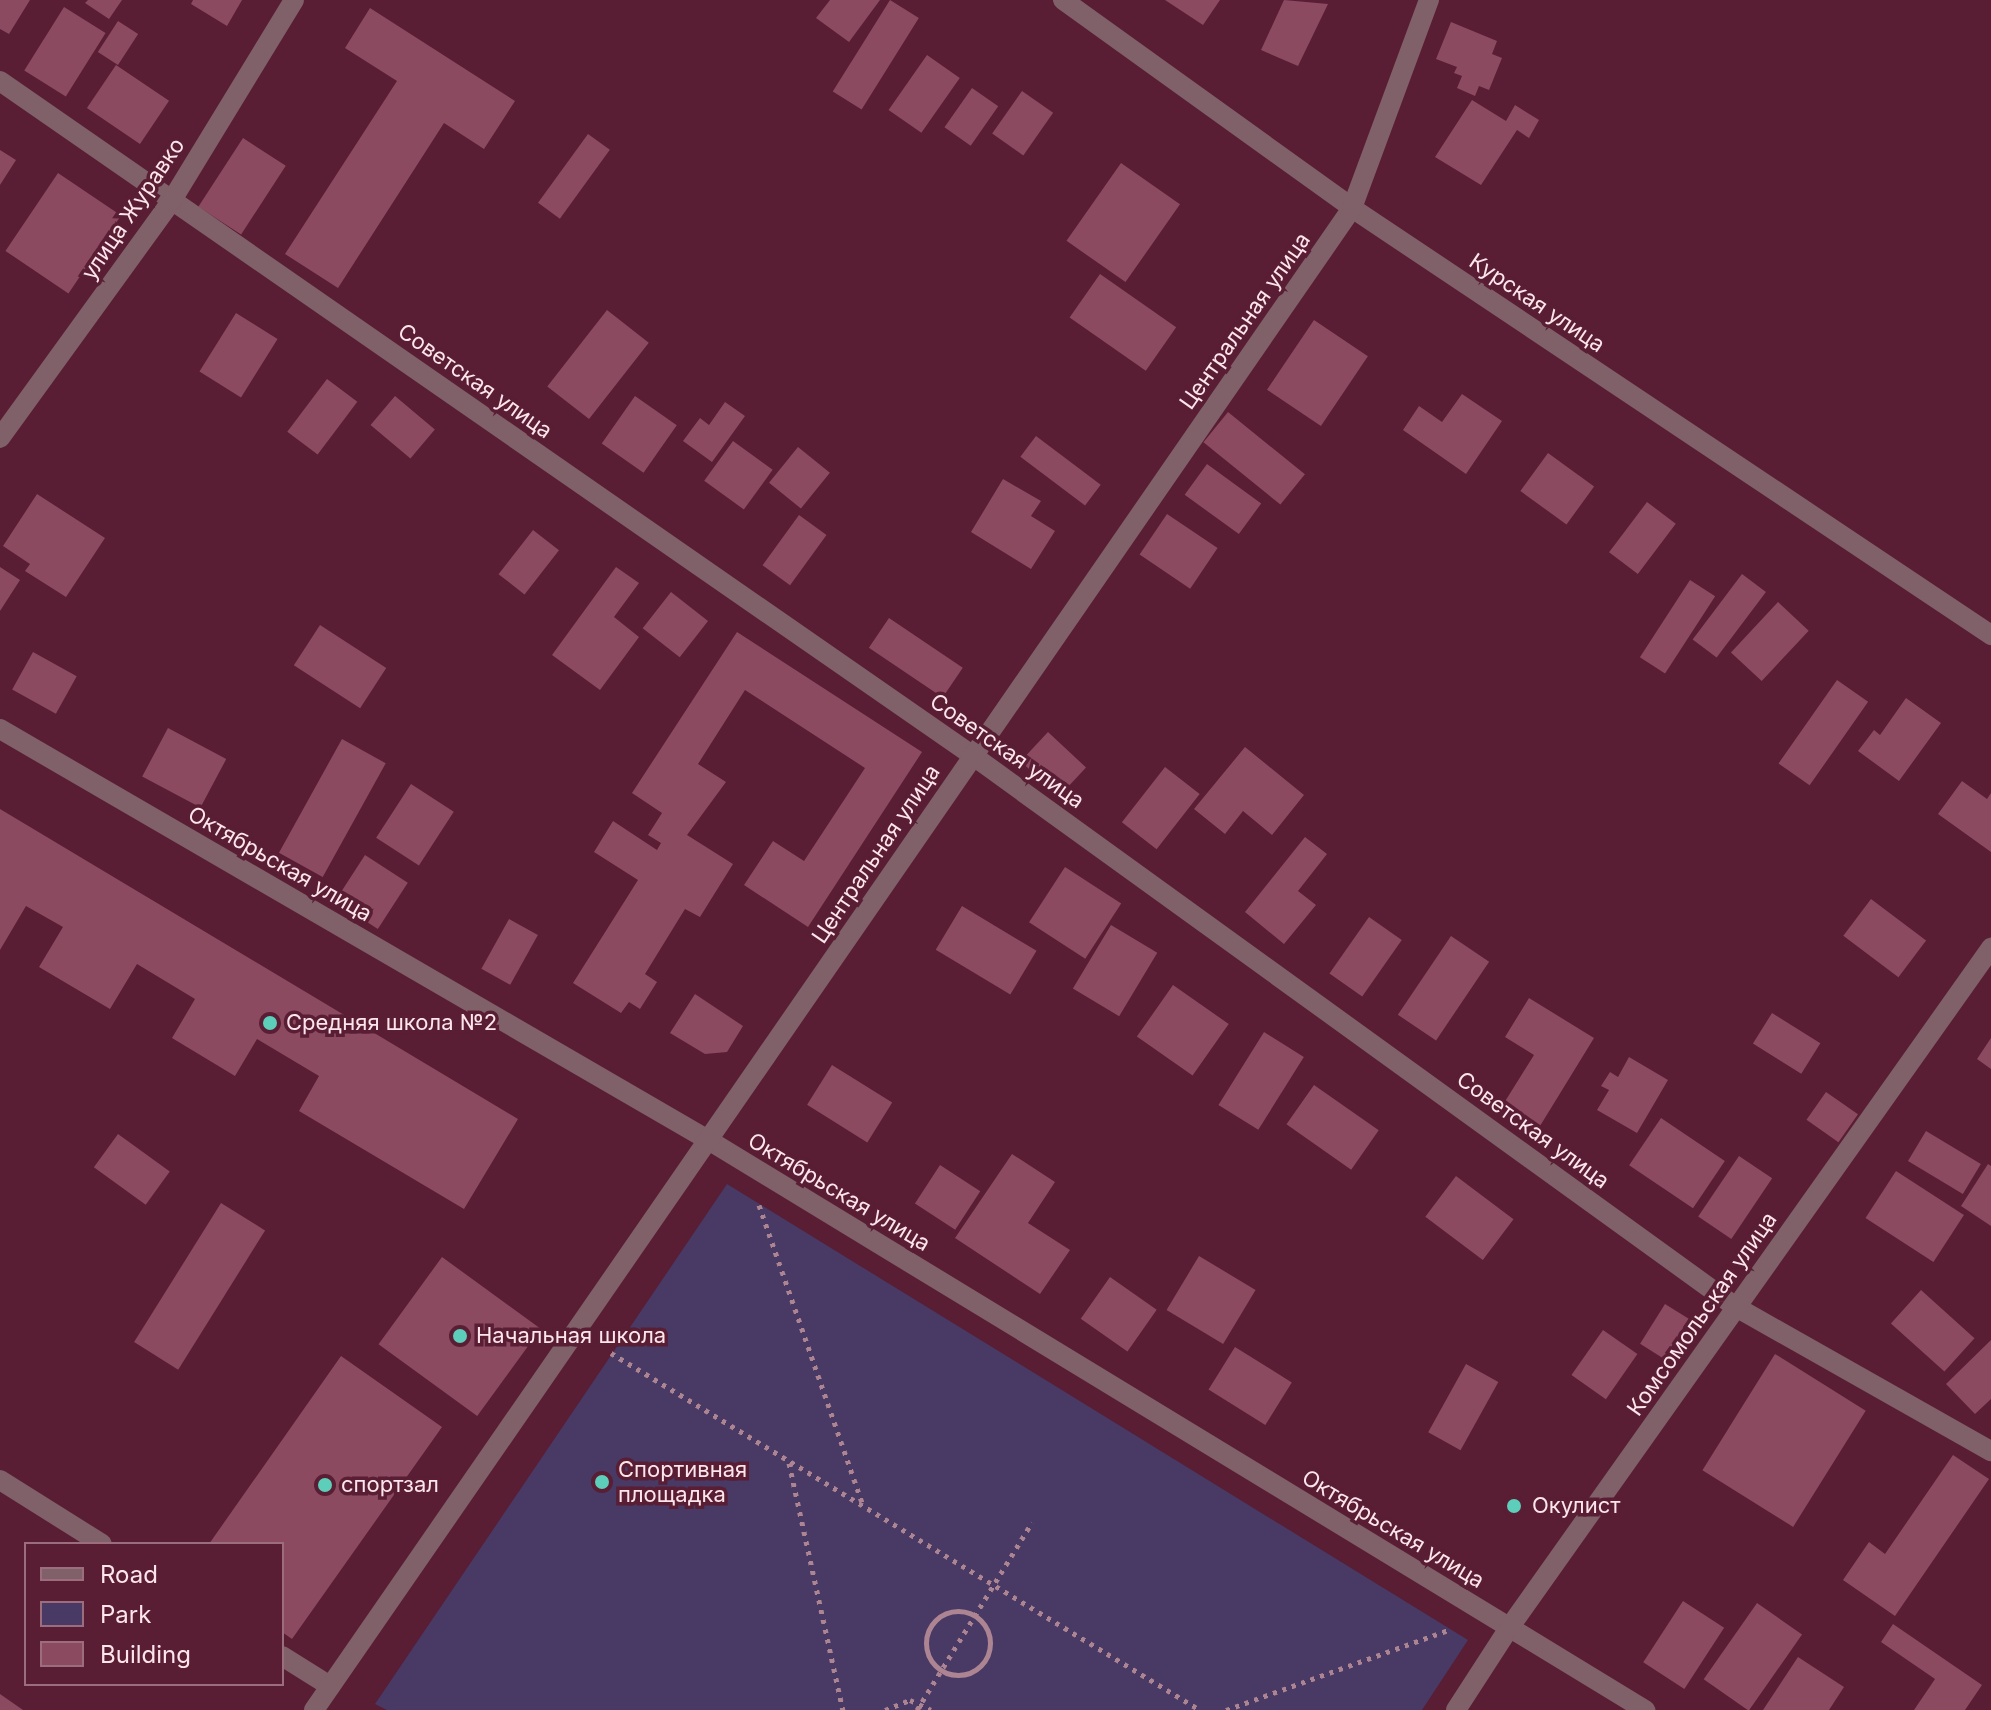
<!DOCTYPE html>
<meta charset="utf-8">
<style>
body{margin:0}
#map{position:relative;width:1991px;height:1710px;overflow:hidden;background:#591d34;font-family:Inter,sans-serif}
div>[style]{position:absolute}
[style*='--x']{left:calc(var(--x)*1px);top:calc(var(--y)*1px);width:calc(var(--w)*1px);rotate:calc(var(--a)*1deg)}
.green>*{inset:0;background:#493965}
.building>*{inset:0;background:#8c4a60;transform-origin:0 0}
.path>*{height:5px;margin-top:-2.5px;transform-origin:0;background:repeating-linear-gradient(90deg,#ad8492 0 4px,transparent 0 10px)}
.path>.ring{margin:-2.5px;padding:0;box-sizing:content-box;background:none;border:5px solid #ad8492;border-radius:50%}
.minor>*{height:20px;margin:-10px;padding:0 10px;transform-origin:10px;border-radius:10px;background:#806069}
.dots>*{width:22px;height:22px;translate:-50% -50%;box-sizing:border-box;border:4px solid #591d34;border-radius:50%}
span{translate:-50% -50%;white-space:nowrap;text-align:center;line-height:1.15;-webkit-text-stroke:7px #591d34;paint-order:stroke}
.street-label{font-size:22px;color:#fde5eb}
.poi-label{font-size:22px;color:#fde5eb}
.left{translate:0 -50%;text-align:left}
.legend{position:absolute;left:24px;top:1542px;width:260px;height:144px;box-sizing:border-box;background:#591d34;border:2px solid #9b6d7d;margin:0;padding:10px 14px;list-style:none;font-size:24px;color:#fde5eb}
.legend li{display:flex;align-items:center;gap:16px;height:40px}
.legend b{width:40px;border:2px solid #9b6d7d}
</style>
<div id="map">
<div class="green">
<i style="clip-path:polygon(727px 1184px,1468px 1640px,1422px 1710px,387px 1710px,375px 1704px)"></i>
</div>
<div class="building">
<i style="clip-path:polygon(0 0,30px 0,9px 34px,0 29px)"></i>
<i style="clip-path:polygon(88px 0,122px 0,109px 19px,85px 3px)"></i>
<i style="clip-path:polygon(193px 0,242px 0,227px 26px,191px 4px)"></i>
<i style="clip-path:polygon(830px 0,880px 0,849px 42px,816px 18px)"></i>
<i style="left:890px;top:0;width:34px;height:108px;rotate:32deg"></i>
<i style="clip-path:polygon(1165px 0,1220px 0,1203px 25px)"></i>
<i style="clip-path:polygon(1284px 0,1328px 4px,1298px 66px,1261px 50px)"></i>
<i style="left:64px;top:7px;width:49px;height:75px;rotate:32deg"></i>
<i style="clip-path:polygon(370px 8px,515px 101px,484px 149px,444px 123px,338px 288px,285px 254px,397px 81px,345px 48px)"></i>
<i style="left:118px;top:21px;width:24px;height:37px;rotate:33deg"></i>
<i style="clip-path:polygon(1451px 22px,1497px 41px,1492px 54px,1502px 58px,1489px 90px,1479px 86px,1475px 96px,1457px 88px,1462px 76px,1454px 73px,1457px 67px,1436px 59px)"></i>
<i style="left:927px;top:55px;width:40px;height:67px;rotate:35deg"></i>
<i style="left:116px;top:65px;width:64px;height:52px;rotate:34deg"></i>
<i style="left:972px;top:88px;width:32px;height:48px;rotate:35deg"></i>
<i style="left:1022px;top:91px;width:38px;height:52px;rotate:35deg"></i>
<i style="clip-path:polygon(1472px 100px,1506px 121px,1515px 105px,1539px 120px,1529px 138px,1517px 130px,1481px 185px,1435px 157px)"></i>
<i style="left:588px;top:134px;width:27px;height:85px;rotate:36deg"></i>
<i style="left:243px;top:138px;width:51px;height:82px;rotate:33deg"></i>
<i style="clip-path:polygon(0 150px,16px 160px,0 185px)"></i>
<i style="left:1121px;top:163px;width:72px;height:95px;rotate:35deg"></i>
<i style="left:58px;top:173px;width:76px;height:94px;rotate:34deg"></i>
<i style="left:1100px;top:274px;width:93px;height:53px;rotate:35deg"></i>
<i style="left:607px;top:310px;width:53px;height:97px;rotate:38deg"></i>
<i style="left:236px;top:313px;width:49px;height:69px;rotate:32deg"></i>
<i style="left:1314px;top:320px;width:65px;height:84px;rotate:34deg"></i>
<i style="left:327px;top:379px;width:38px;height:66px;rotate:37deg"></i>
<i style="clip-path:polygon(1462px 394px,1502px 421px,1466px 474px,1403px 430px,1419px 406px,1442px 422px)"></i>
<i style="left:395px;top:396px;width:52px;height:38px;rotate:40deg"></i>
<i style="left:635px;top:396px;width:51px;height:58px;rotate:35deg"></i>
<i style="clip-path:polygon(725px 402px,745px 416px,712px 462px,683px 441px,700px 418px,709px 425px)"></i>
<i style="left:1228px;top:412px;width:99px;height:39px;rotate:39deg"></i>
<i style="left:1036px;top:436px;width:81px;height:26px;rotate:37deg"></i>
<i style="left:733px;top:441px;width:49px;height:49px;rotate:36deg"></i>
<i style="left:798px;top:447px;width:41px;height:46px;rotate:39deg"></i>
<i style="left:1548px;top:453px;width:57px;height:47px;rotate:36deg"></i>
<i style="left:1207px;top:464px;width:67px;height:38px;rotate:36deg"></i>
<i style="clip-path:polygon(1003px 479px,1041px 501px,1031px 516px,1055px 531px,1031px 569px,971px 532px)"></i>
<i style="clip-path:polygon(37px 494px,105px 538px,66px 597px,25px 571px,30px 564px,3px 546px)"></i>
<i style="left:1647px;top:502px;width:36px;height:63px;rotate:37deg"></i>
<i style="left:1167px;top:514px;width:61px;height:49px;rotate:34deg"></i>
<i style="left:799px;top:515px;width:34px;height:62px;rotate:36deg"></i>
<i style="left:533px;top:530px;width:33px;height:56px;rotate:38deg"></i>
<i style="clip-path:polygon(0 567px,20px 580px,0 611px)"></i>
<i style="clip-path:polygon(616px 567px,639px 583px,614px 617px,639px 637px,600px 690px,552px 655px)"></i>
<i style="left:1742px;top:574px;width:30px;height:82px;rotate:37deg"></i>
<i style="left:1690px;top:580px;width:30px;height:92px;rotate:33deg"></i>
<i style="left:671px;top:592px;width:47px;height:46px;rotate:38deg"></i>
<i style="left:1778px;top:602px;width:42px;height:69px;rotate:43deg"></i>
<i style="left:889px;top:618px;width:89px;height:36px;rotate:34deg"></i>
<i style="left:320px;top:625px;width:79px;height:48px;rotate:33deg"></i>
<i style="clip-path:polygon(737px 632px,922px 752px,808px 927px,744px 885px,773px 841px,804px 861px,865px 768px,745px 690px,698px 764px,726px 782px,687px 835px,733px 864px,700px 917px,685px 909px,645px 974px,657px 982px,640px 1009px,629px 1002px,621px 1013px,573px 983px,638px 880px,594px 852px,613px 821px,657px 850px,661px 843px,648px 835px,662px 813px,632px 793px)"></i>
<i style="left:33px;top:652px;width:50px;height:43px;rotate:29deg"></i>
<i style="left:1837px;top:680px;width:38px;height:102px;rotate:35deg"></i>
<i style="clip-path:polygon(1906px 698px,1941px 723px,1899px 781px,1858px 751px,1874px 730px,1880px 735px)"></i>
<i style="left:168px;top:728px;width:66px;height:55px;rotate:28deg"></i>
<i style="left:1048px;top:732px;width:52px;height:40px;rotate:43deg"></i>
<i style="left:342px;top:739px;width:50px;height:130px;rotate:29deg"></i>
<i style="clip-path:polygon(1245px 747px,1304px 795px,1272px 835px,1243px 811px,1225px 834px,1194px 809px)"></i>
<i style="left:1165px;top:767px;width:44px;height:70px;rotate:38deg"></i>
<i style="clip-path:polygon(1962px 781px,1987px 799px,1991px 793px,1991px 852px,1938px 814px)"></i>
<i style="left:411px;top:784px;width:51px;height:64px;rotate:33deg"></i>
<i style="clip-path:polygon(0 809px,518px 1119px,464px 1209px,299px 1111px,319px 1076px,257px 1039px,235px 1076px,172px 1038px,195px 999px,137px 964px,110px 1009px,39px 967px,63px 927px,26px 906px,0 950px)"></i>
<i style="clip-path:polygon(1305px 837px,1327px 854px,1298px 891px,1316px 905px,1284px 944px,1245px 912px)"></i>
<i style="left:365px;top:855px;width:51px;height:55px;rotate:33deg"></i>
<i style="left:1065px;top:867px;width:67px;height:66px;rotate:33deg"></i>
<i style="left:1871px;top:899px;width:69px;height:46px;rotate:37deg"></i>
<i style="left:962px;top:906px;width:87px;height:51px;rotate:31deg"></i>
<i style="left:1369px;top:917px;width:40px;height:69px;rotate:35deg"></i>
<i style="left:509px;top:919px;width:33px;height:57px;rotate:29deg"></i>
<i style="left:1111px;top:925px;width:54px;height:74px;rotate:31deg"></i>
<i style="left:1451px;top:936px;width:46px;height:95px;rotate:34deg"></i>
<i style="left:1173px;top:985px;width:68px;height:63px;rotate:35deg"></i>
<i style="clip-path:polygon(695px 994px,743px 1026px,727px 1052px,705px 1054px,670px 1033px)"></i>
<i style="clip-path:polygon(1529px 998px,1594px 1038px,1540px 1126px,1504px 1103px,1534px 1055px,1505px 1037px)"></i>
<i style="left:1772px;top:1013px;width:57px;height:36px;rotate:32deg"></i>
<i style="left:1264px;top:1032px;width:47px;height:86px;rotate:32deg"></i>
<i style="clip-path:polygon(1991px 1038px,1991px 1069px,1977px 1059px)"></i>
<i style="clip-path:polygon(1629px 1057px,1668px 1080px,1637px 1133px,1597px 1110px,1609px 1090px,1601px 1086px,1610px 1072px,1618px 1077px)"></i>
<i style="left:832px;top:1065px;width:71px;height:47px;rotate:32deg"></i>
<i style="left:1314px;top:1085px;width:79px;height:48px;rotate:35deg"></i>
<i style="left:1826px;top:1092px;width:39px;height:34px;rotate:35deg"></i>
<i style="left:1661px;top:1118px;width:77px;height:57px;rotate:34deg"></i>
<i style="left:1926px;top:1131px;width:64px;height:35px;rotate:31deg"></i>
<i style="left:118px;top:1134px;width:64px;height:41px;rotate:36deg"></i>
<i style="clip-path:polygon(1012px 1154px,1055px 1182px,1028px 1223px,1070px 1250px,1040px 1294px,955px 1238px)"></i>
<i style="left:1739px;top:1156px;width:40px;height:73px;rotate:34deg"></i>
<i style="clip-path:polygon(1988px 1164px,1991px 1166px,1991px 1226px,1961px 1206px)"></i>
<i style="left:940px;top:1165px;width:48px;height:46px;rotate:33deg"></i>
<i style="left:1896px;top:1171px;width:81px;height:56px;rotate:33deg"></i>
<i style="left:1456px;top:1176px;width:72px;height:51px;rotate:37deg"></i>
<i style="left:221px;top:1203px;width:52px;height:164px;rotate:32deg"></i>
<i style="left:1199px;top:1256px;width:66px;height:63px;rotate:31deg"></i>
<i style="left:442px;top:1257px;width:122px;height:108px;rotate:36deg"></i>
<i style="left:1110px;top:1277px;width:57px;height:51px;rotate:35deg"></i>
<i style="left:1921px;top:1290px;width:72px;height:45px;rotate:42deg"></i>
<i style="left:1665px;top:1304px;width:28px;height:47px;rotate:32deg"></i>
<i style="left:1603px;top:1330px;width:42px;height:55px;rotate:35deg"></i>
<i style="clip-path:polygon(1991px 1340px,1991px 1399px,1975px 1414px,1946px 1384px)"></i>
<i style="left:1235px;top:1347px;width:67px;height:50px;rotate:32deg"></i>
<i style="left:1775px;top:1354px;width:107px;height:137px;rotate:32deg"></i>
<i style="clip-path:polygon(341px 1356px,442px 1427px,292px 1639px,282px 1632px,282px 1544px,209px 1544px)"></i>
<i style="left:1466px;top:1364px;width:37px;height:78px;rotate:29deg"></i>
<i style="clip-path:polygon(1953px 1455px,1989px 1479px,1895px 1616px,1843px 1580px,1869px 1542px,1885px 1554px)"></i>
<i style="left:1683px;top:1601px;width:49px;height:73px;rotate:33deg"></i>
<i style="left:1757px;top:1603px;width:55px;height:93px;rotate:35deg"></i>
<i style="clip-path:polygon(1893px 1624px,1982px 1685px,1965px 1710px,1914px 1710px,1935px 1679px,1881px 1642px)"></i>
<i style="clip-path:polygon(1798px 1657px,1844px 1687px,1829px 1710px,1763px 1710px)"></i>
<i style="clip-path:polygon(0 1694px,23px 1710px,0 1710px)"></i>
</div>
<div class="path">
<i style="--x:759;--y:1205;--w:318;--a:70.9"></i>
<i style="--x:611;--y:1353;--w:689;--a:31.22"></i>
<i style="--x:789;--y:1463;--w:253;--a:77.7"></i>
<i class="ring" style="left:926px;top:1611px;width:59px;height:59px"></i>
<i style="--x:885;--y:1710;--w:27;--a:-22"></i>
<i style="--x:910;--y:1700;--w:23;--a:25"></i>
<i style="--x:917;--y:1710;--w:220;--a:-58.5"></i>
<i style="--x:1226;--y:1710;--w:239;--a:-19.8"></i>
</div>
<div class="minor">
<i style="--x:1063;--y:0;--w:356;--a:35.7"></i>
<i style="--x:1352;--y:208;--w:769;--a:33.75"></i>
<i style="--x:0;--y:81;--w:1183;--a:34.74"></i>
<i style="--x:972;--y:755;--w:943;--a:35.85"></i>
<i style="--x:1736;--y:1307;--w:293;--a:29.5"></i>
<i style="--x:0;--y:438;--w:294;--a:-54.1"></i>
<i style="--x:172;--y:200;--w:234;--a:-58.6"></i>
<i style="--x:0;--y:729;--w:821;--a:30.13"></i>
<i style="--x:710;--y:1141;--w:1095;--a:31.32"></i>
<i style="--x:0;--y:1480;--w:120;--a:32.1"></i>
<i style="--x:282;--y:1656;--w:57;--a:32"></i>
<i style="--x:314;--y:1710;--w:1826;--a:-55.35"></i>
<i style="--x:1352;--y:208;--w:222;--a:-69.7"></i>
<i style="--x:1456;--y:1710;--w:98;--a:-57.1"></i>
<i style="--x:1509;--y:1628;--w:834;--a:-54.67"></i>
</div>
<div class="dots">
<i style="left:270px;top:1023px;background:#5cceba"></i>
<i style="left:460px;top:1336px;background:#5cceba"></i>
<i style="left:602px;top:1482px;background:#5cceba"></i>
<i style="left:325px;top:1485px;background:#5cceba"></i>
<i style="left:1514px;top:1506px;background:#5cceba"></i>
</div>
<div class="street-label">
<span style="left:133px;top:209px;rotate:-56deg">улица Журавко</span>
<span style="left:1537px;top:303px;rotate:34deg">Курская улица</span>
<span style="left:1245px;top:321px;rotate:-55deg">Центральная улица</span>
<span style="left:475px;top:381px;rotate:35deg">Советская улица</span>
<span style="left:1007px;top:751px;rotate:35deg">Советская улица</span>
<span style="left:876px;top:854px;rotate:-56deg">Центральная улица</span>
<span style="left:280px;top:864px;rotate:30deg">Октябрьская улица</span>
<span style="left:1533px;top:1130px;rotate:36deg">Советская улица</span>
<span style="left:839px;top:1192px;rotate:31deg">Октябрьская улица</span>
<span style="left:1702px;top:1314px;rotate:-55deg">Комсомольская улица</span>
<span style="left:1393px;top:1529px;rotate:31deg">Октябрьская улица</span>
</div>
<div class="poi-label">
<span class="left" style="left:286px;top:1023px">Средняя школа №2</span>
<span class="left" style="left:476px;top:1336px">Начальная школа</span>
<span class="left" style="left:618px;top:1482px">Cпортивная<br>площадка</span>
<span class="left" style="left:341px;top:1485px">спортзал</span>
<span class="left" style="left:1532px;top:1506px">Окулист</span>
</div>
<ul class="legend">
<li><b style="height:10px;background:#806069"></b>Road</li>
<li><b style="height:22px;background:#493965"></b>Park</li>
<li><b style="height:22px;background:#8c4a60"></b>Building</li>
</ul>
</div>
